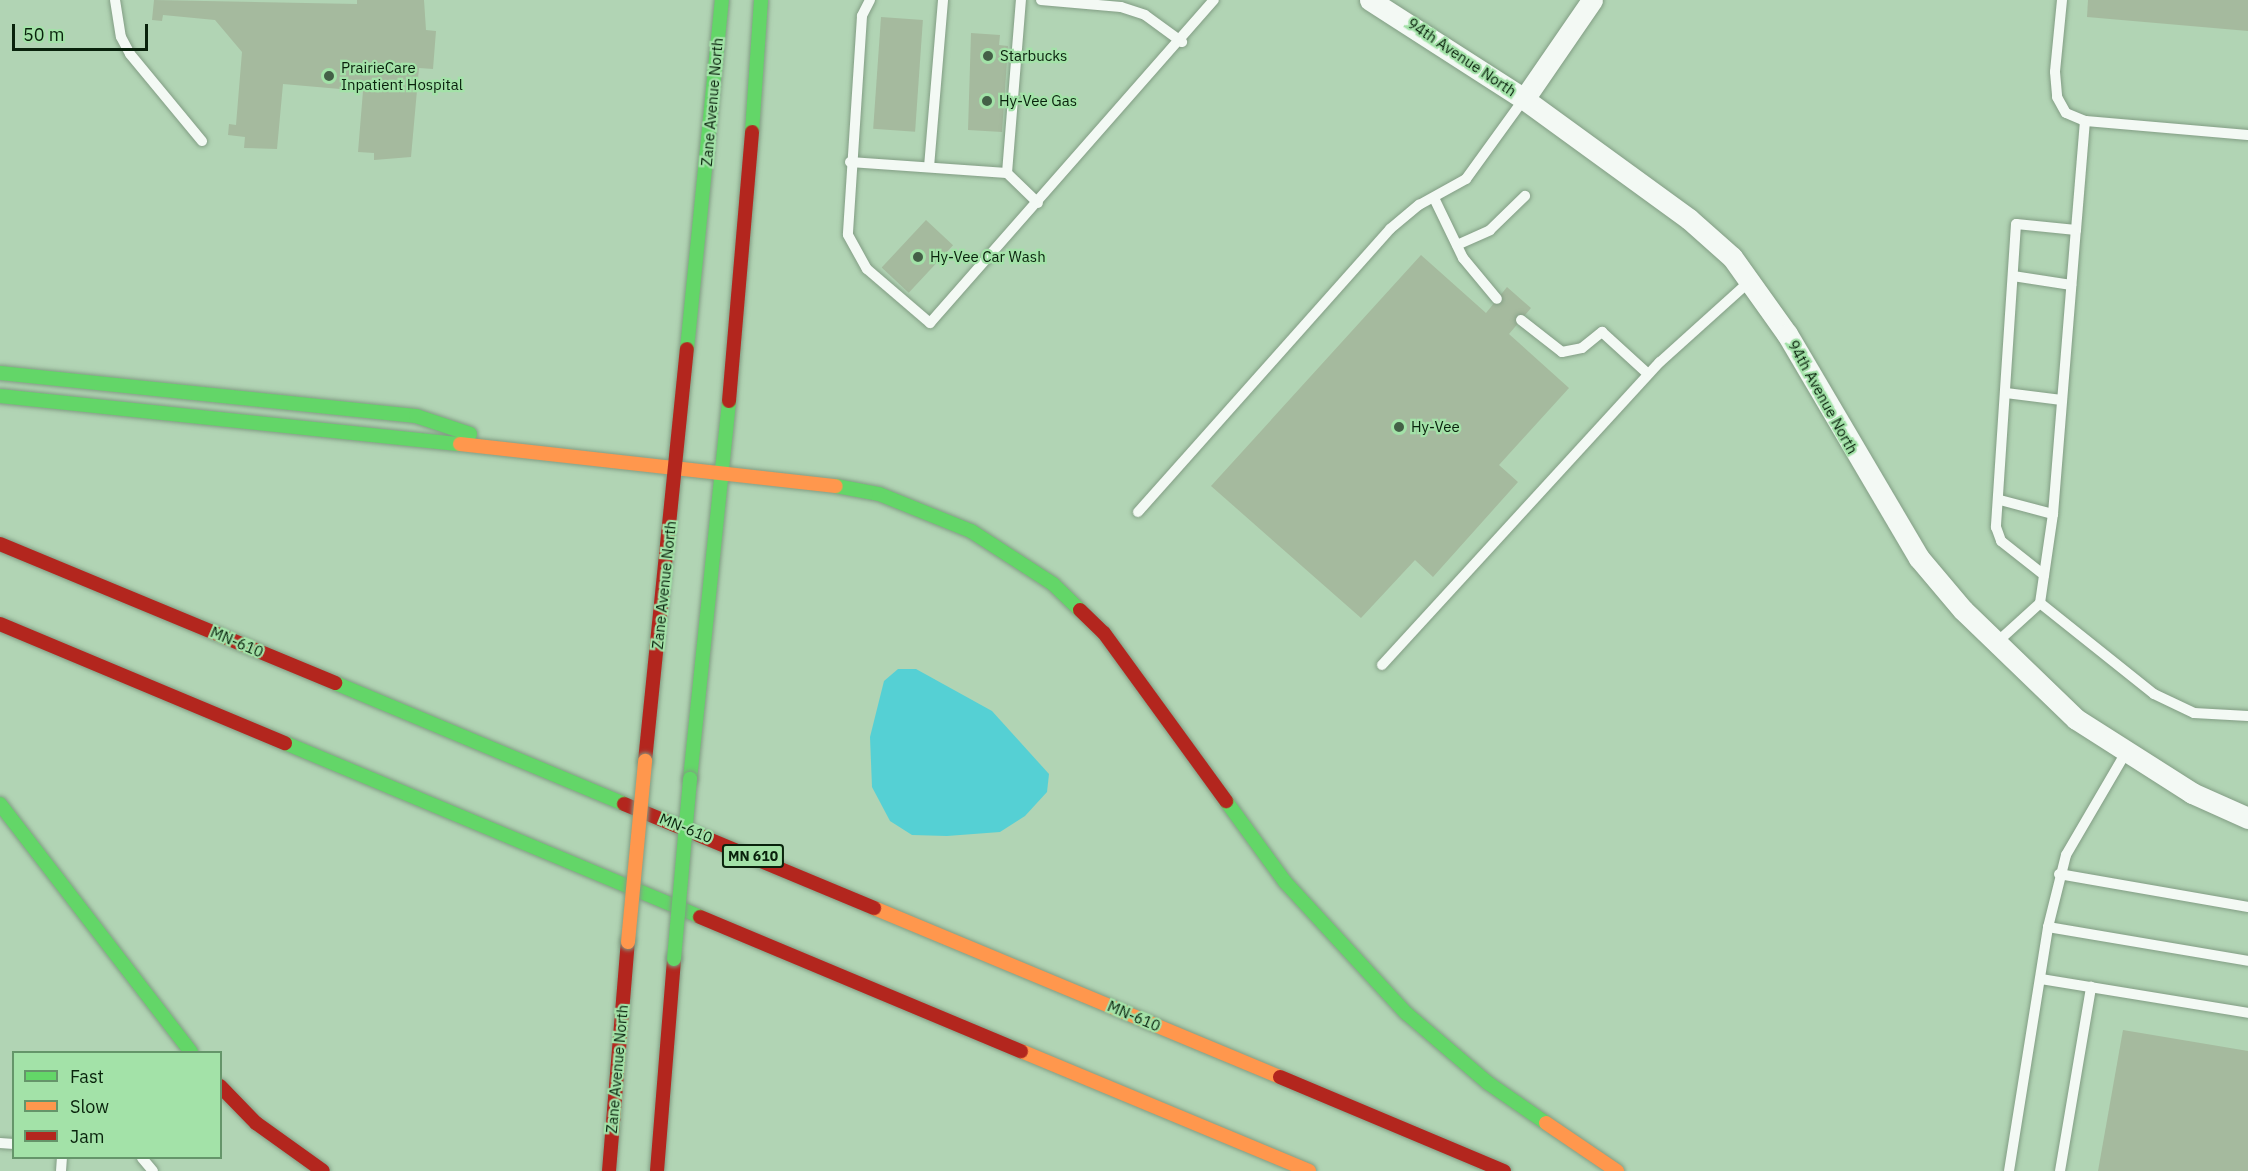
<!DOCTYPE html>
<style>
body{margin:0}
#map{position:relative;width:2248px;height:1171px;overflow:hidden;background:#b1d4b4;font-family:"IBM Plex Sans",sans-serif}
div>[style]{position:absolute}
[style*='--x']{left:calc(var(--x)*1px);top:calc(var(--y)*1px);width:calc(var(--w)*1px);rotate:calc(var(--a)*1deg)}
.water>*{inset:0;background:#55d0d4}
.building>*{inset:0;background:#a5ba9e;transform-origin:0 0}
.roads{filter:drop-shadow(0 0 2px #829d84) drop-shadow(0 0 2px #829d84)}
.lane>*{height:10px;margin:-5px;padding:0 5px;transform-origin:5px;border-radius:5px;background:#f3f9f4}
.street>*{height:21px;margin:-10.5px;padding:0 10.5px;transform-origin:10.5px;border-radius:10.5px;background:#f3f9f4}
.fast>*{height:14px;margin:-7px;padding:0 7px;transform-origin:7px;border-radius:7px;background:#63d668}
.slow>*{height:14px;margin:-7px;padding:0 7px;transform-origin:7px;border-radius:7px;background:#ff974d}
.jam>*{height:14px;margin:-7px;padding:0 7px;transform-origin:7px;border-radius:7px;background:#b3261e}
.bridges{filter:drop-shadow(0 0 2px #829d84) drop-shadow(0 0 2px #829d84)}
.fast-bridge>*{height:14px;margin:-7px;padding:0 7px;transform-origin:7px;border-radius:7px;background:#63d668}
.slow-bridge>*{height:14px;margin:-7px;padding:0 7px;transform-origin:7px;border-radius:7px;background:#ff974d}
.dots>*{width:16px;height:16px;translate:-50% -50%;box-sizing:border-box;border:3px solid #a3e2a8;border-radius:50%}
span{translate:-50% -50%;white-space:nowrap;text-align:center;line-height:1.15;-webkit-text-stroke:4.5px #a3e2a8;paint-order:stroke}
.shield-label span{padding:2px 4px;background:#a3e2a8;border:2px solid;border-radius:4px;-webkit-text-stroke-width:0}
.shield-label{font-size:14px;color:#09220c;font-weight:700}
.poi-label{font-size:15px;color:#09220c}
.left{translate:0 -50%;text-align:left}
.street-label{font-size:15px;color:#09220c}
.legend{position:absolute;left:12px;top:1051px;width:210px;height:108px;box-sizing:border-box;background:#a3e2a8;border:2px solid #65956a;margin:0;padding:8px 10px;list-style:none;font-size:18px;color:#09220c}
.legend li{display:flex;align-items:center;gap:12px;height:30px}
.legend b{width:30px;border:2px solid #65956a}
.scale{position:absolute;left:12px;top:24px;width:136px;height:27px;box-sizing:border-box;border:3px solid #09220c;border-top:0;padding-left:8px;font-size:18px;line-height:21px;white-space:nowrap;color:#09220c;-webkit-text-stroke:4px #a3e2a8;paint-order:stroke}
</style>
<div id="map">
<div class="water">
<i style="clip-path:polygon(898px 669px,916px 669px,992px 711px,1049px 774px,1047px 792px,1025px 816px,1000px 832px,947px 836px,912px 835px,890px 821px,872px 787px,870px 737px,884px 681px)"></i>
</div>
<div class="building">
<i style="clip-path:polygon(154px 0,357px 4px,357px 0,424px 0,426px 30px,436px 31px,433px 69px,419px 68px,411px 157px,374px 160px,374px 153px,358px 152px,363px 91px,283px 84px,277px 149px,244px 148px,245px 137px,228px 135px,229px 124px,236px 125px,242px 52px,215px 20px,163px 15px,162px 21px,152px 20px)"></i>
<i style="clip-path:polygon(2088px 0,2248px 0,2248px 31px,2087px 17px)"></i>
<i style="left:881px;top:17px;width:42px;height:112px;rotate:4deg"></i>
<i style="clip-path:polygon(971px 33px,1000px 35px,999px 45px,1008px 46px,1002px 132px,968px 130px)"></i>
<i style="left:926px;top:220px;width:37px;height:65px;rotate:43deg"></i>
<i style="clip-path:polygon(1421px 255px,1486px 313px,1507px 287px,1531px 308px,1509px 334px,1569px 388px,1499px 465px,1518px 482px,1433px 577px,1415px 560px,1361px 618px,1211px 486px)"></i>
<i style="clip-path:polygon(2123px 1030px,2248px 1051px,2248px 1171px,2098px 1171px)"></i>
</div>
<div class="roads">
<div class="lane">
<i style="--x:115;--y:0;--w:37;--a:81"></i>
<i style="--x:121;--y:37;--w:19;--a:62"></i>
<i style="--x:130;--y:54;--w:113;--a:50.4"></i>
<i style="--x:870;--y:0;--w:18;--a:117"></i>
<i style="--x:862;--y:16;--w:219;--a:93.7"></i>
<i style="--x:848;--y:235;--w:39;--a:61"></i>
<i style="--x:867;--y:269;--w:83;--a:40.6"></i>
<i style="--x:930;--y:323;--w:430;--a:-48.7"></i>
<i style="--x:1041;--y:0;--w:80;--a:5"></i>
<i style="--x:1121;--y:7;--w:25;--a:18"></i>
<i style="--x:1145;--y:15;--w:46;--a:36.1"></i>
<i style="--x:2062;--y:0;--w:72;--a:95.6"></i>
<i style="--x:2055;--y:72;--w:25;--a:85"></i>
<i style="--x:2057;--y:97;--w:18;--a:61"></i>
<i style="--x:2066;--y:113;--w:21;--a:23"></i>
<i style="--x:2085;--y:121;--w:164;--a:4.9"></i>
<i style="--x:850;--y:162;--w:157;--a:4"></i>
<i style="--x:1007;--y:173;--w:43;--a:44.1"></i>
<i style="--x:929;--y:167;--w:168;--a:-85.2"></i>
<i style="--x:1007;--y:173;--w:174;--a:-85.4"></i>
<i style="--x:1434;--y:198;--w:67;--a:64.2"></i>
<i style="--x:1463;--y:258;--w:53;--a:50.3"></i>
<i style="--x:2076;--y:230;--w:109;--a:-85.3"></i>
<i style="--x:1457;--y:245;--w:36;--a:-24"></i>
<i style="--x:1490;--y:230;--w:49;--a:-44.2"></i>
<i style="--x:2013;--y:276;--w:59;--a:8.8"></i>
<i style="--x:1521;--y:320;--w:52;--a:38"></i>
<i style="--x:1562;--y:352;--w:20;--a:-11"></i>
<i style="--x:1582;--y:348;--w:26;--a:-39"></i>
<i style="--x:1602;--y:332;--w:62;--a:42.4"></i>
<i style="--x:2006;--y:393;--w:56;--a:7.1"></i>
<i style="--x:2000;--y:500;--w:55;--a:14.8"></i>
<i style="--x:1138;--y:512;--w:379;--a:-48.3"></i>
<i style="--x:1390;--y:229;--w:38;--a:-40"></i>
<i style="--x:1419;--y:205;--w:54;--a:-29"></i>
<i style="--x:1466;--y:179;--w:99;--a:-54.1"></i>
<i style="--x:2040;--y:603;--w:146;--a:38.6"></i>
<i style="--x:2154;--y:694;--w:44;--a:25.4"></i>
<i style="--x:2194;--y:713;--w:54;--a:3.2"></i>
<i style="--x:1995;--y:644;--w:61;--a:-42.3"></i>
<i style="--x:2040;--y:603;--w:90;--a:-81.7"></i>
<i style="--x:2053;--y:514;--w:285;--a:-85.4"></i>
<i style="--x:2076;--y:230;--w:60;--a:-174.3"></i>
<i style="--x:2016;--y:224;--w:304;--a:93.8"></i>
<i style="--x:1996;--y:527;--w:15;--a:70"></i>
<i style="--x:2001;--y:541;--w:55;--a:38.3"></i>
<i style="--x:1382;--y:665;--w:411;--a:-47.5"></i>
<i style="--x:1660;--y:362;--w:122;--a:-42"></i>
<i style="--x:2125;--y:754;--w:117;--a:120.3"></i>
<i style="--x:2066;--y:855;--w:74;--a:104"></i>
<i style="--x:2048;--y:927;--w:203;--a:9.6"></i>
<i style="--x:2059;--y:874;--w:192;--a:9.9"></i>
<i style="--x:2041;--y:979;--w:210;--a:9.3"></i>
<i style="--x:0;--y:1143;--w:14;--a:4"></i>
<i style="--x:142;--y:1158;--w:17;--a:50"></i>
<i style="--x:61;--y:1171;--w:13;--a:-86"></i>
<i style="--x:2009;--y:1171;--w:247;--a:-80.9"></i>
<i style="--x:2060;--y:1171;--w:187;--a:-80.4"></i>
</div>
<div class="street">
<i style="--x:1370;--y:0;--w:183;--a:32.7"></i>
<i style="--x:1524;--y:99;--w:204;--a:36"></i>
<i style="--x:1689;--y:219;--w:57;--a:41.5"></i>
<i style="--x:1732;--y:257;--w:95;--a:54.5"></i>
<i style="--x:1787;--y:334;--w:260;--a:59.5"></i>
<i style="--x:1919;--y:558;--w:68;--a:49.8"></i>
<i style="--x:1963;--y:610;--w:157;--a:44"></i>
<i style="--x:2076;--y:719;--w:138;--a:32.5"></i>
<i style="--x:2192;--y:793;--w:61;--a:24.1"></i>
<i style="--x:1524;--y:99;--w:120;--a:-55.5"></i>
</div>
<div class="fast">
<i style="--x:752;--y:132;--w:132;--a:-86.1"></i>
<i style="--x:687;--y:349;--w:351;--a:-84.3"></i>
<i style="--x:0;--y:373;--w:418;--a:5.9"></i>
<i style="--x:416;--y:416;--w:57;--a:18.4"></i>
<i style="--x:0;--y:396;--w:462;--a:6"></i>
<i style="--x:836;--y:486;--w:44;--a:10.5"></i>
<i style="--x:879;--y:494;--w:99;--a:21.9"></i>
<i style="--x:971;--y:531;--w:98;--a:32.9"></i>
<i style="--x:1053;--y:584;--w:37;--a:44"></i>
<i style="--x:335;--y:683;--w:313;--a:22.7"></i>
<i style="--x:285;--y:743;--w:450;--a:22.7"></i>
<i style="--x:690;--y:779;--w:380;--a:-84.1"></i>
<i style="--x:1226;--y:801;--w:100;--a:53.9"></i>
<i style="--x:1285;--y:882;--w:178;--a:47.3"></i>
<i style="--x:1406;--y:1013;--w:108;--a:40.5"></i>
<i style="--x:1488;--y:1083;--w:70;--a:34.6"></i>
<i style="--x:0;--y:804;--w:313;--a:52.4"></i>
</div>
<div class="slow">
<i style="--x:460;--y:444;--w:378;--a:6.4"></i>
<i style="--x:874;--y:908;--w:440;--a:22.6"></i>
<i style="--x:1021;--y:1051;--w:312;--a:22.6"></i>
<i style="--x:1546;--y:1123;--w:86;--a:34.1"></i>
</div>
<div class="jam">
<i style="--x:729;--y:401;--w:270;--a:-85.1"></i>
<i style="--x:0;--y:544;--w:363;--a:22.5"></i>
<i style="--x:1080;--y:610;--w:33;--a:44"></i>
<i style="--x:1104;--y:633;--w:208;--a:54"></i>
<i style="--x:0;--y:624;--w:309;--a:22.7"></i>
<i style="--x:645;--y:761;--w:414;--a:-84.2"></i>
<i style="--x:624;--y:804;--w:271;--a:22.6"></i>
<i style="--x:700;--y:917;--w:348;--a:22.7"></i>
<i style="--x:1280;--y:1077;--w:243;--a:22.8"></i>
<i style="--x:220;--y:1086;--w:52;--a:45.8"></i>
<i style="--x:256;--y:1123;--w:82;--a:35.6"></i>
<i style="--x:609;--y:1171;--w:230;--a:-85.3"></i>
<i style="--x:657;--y:1171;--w:213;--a:-85.4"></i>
</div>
</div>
<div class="bridges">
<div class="fast-bridge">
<i style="--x:674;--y:959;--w:181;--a:-84.9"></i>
</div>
<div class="slow-bridge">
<i style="--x:628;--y:942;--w:182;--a:-84.6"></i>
</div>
</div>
<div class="dots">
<i style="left:988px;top:56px;background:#446047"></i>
<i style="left:329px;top:76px;background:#446047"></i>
<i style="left:987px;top:101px;background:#446047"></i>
<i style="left:918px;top:257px;background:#446047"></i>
<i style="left:1399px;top:427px;background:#446047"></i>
</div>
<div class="shield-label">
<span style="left:753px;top:856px">MN 610</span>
</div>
<div class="poi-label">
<span class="left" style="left:1000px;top:56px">Starbucks</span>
<span class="left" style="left:341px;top:76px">PrairieCare<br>Inpatient Hospital</span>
<span class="left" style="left:999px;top:101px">Hy-Vee Gas</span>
<span class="left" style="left:930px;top:257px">Hy-Vee Car Wash</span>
<span class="left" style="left:1411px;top:427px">Hy-Vee</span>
</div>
<div class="street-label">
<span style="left:1462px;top:57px;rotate:34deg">94th Avenue North</span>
<span style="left:712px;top:102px;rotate:-85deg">Zane Avenue North</span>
<span style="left:1823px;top:397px;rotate:61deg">94th Avenue North</span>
<span style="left:664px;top:585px;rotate:-84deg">Zane Avenue North</span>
<span style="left:237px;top:642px;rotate:23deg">MN-610</span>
<span style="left:686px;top:828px;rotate:22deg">MN-610</span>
<span style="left:1134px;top:1016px;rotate:23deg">MN-610</span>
<span style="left:617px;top:1069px;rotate:-85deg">Zane Avenue North</span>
</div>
<ul class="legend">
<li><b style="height:8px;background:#63d668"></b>Fast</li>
<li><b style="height:8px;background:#ff974d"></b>Slow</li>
<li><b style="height:8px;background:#b3261e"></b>Jam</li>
</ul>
<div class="scale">50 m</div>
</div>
